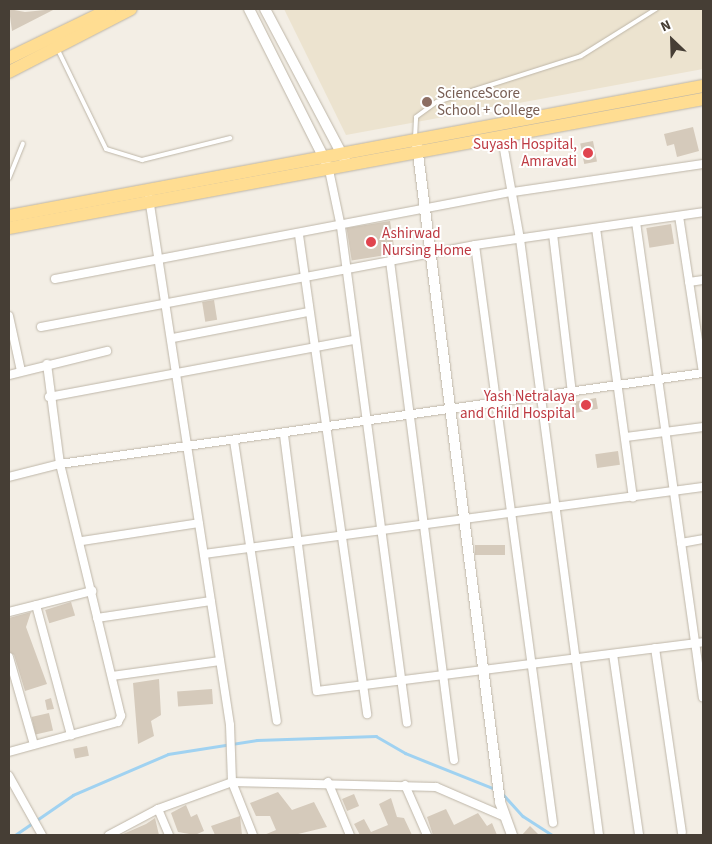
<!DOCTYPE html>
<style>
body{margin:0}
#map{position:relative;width:712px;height:844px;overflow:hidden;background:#f3eee5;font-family:"Source Sans 3",sans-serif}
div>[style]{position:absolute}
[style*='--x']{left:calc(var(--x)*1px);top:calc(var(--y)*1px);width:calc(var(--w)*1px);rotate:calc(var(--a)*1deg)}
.education>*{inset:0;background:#ece3cf}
.stream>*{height:2.5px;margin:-1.25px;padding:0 1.25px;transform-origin:1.25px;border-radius:1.25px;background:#a0d2f1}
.building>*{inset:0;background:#d5cabb;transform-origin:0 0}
.roads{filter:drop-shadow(0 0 1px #beb6a8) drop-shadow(0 0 1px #beb6a8)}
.service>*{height:4px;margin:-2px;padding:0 2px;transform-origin:2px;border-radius:2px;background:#fff}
.minor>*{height:8px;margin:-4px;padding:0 4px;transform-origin:4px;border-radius:4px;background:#fff}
.tertiary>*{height:10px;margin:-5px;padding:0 5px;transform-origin:5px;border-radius:5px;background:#fff}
.primary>*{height:12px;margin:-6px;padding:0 6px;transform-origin:6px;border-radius:6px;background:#ffdd92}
.dots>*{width:14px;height:14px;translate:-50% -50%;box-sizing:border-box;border:2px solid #fff;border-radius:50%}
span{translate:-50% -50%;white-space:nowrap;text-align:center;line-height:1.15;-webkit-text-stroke:4px #fff;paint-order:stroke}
.education-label{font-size:15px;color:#785e54}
.left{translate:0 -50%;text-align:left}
.health-label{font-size:15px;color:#be3a42}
.right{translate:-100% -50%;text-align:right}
.frame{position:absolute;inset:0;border:10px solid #463e35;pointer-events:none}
.north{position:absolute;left:647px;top:15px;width:50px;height:50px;-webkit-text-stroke:4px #fff;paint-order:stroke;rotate:336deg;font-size:14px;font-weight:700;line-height:20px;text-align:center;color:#463e35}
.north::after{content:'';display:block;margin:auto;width:18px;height:22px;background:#463e35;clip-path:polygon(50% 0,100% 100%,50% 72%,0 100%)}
</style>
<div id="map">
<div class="education">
<i style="clip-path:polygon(284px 9px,703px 9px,703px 69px,346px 135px)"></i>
</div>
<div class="stream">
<i style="--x:502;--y:793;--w:31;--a:48"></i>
<i style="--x:523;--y:816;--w:35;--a:33"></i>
<i style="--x:15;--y:835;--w:70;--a:-34.6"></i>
<i style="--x:73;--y:795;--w:103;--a:-23.3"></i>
<i style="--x:168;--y:754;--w:90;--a:-8.9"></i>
<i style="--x:257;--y:740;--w:119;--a:-1.9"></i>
<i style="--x:376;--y:736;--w:34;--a:30"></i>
<i style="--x:405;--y:753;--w:97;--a:21.8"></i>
</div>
<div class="building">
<i style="clip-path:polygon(9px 9px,25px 12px,55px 9px,12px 31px)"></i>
<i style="clip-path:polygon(693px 127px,699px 151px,677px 157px,674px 144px,667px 146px,664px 134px)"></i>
<i style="left:593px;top:141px;width:21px;height:13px;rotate:79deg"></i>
<i style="left:390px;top:221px;width:33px;height:44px;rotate:81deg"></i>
<i style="left:671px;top:224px;width:20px;height:25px;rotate:81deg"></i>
<i style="left:214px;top:300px;width:20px;height:12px;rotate:81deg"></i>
<i style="left:596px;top:398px;width:11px;height:22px;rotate:80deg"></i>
<i style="left:618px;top:451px;width:14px;height:23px;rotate:82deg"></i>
<i style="left:505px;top:545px;width:10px;height:30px;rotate:90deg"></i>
<i style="left:71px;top:602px;width:14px;height:27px;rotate:73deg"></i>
<i style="clip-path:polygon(31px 612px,26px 627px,47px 684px,25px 691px,14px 655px,9px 652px,9px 618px)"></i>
<i style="clip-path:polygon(159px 679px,161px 715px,151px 721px,154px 736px,138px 744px,133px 683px)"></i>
<i style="left:212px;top:689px;width:15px;height:35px;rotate:86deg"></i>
<i style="clip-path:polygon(51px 698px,54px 709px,47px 710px,45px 700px)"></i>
<i style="left:49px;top:713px;width:18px;height:18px;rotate:77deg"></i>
<i style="left:87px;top:746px;width:10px;height:14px;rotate:79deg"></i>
<i style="clip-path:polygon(278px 792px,292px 810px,314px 802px,327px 827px,294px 835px,264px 835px,276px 830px,270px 816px,256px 816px,250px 803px)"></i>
<i style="left:354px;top:794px;width:13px;height:13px;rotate:67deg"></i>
<i style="clip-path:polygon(391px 798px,397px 817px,404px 818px,412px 835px,360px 835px,354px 824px,364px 819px,371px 832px,388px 825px,379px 804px)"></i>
<i style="clip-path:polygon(186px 805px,191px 817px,197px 814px,204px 831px,195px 835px,178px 832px,171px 813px)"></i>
<i style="clip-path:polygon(446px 809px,454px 825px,478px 813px,487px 826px,492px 823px,497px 835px,433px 835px,427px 817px)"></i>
<i style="clip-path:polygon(240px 816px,242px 835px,215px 835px,211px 826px)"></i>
<i style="clip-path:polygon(155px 818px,159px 835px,121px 835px,146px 824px)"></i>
<i style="clip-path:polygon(530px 826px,539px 835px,522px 835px)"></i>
</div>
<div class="roads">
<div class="service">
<i style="--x:58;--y:50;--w:110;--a:64.1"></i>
<i style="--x:106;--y:149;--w:38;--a:17"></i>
<i style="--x:142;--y:160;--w:91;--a:-14"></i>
<i style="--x:415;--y:138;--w:21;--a:-87"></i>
<i style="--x:416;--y:117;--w:26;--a:-36"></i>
<i style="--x:437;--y:102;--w:151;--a:-17.7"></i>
<i style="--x:581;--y:56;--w:89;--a:-32.1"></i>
<i style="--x:9;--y:178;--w:37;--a:-68"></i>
</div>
<div class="minor">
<i style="--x:502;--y:138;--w:103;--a:79.9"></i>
<i style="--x:520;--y:239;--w:601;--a:82.45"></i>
<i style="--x:329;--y:170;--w:58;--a:78.1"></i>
<i style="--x:341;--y:227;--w:500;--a:82.42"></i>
<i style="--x:149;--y:198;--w:533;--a:81.26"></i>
<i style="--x:230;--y:725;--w:57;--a:88"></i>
<i style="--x:232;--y:782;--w:57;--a:68.4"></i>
<i style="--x:679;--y:216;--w:159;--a:81.3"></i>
<i style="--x:636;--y:222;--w:480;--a:82"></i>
<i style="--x:596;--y:228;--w:272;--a:82.2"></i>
<i style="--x:553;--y:234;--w:160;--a:83.2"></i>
<i style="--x:299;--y:235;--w:484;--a:81.9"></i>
<i style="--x:475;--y:245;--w:583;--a:82.31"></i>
<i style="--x:390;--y:261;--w:503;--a:82.69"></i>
<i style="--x:55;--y:279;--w:466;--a:-10.8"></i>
<i style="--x:513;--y:192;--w:192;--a:-8.4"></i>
<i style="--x:689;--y:282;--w:14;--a:-8"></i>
<i style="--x:9;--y:316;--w:56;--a:77.7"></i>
<i style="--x:41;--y:327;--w:442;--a:-10.7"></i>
<i style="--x:475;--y:245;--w:230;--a:-8.2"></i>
<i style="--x:173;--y:338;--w:137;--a:-10.9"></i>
<i style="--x:9;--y:375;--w:101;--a:-13.8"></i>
<i style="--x:49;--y:397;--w:311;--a:-10.6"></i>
<i style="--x:284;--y:435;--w:258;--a:82.7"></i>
<i style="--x:317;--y:691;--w:389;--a:-7.2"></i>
<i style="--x:626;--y:437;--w:78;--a:-7.4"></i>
<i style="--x:234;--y:441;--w:283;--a:81.3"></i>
<i style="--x:9;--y:477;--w:53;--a:-14.3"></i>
<i style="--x:60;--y:464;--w:649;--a:-8.06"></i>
<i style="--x:82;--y:541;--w:118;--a:-8.7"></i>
<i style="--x:681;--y:543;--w:22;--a:-10"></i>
<i style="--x:204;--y:554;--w:503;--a:-7.65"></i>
<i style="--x:36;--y:605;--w:135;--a:74.9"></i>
<i style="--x:9;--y:612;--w:86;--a:-14.2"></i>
<i style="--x:97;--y:618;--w:115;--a:-8.5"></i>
<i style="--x:655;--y:648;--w:186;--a:81.7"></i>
<i style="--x:613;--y:654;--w:183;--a:81.8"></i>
<i style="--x:9;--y:657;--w:91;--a:74.1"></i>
<i style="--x:112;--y:676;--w:109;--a:-7.9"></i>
<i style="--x:9;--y:752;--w:113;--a:-15.4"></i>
<i style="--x:118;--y:722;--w:7;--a:-63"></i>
<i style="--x:121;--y:716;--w:259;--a:-103.6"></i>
<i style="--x:60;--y:464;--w:101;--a:-97.4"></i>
<i style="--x:9;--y:776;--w:68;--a:60.8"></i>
<i style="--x:328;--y:782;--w:57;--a:67.5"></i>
<i style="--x:405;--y:785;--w:55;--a:66.3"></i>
<i style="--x:158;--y:809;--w:28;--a:67"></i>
<i style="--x:109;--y:835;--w:55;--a:-28"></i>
<i style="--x:158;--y:809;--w:79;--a:-20"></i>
<i style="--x:232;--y:782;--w:204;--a:1.4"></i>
<i style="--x:436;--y:787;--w:73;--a:23.4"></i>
</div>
<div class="tertiary">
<i style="--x:249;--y:9;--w:171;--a:63.3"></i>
<i style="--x:265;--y:9;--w:171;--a:62.1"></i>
<i style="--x:417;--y:146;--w:661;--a:82.79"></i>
<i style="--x:500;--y:802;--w:35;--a:70"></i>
</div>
<div class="primary">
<i style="--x:9;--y:58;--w:112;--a:-25.9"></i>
<i style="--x:9;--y:72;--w:137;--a:-27.3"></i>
<i style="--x:9;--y:216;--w:706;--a:-10.61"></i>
<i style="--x:9;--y:228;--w:706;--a:-10.53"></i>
</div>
</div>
<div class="dots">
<i style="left:427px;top:102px;background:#8d6e63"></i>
<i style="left:588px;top:153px;background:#e0444e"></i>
<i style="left:371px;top:242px;background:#e0444e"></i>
<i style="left:586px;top:405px;background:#e0444e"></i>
</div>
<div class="education-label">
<span class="left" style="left:437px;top:102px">ScienceScore<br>School + College</span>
</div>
<div class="health-label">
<span class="right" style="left:577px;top:153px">Suyash Hospital,<br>Amravati</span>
<span class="left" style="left:382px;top:242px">Ashirwad<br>Nursing Home</span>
<span class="right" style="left:575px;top:405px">Yash Netralaya<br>and Child Hospital</span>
</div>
<div class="frame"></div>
<div class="north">N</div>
</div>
